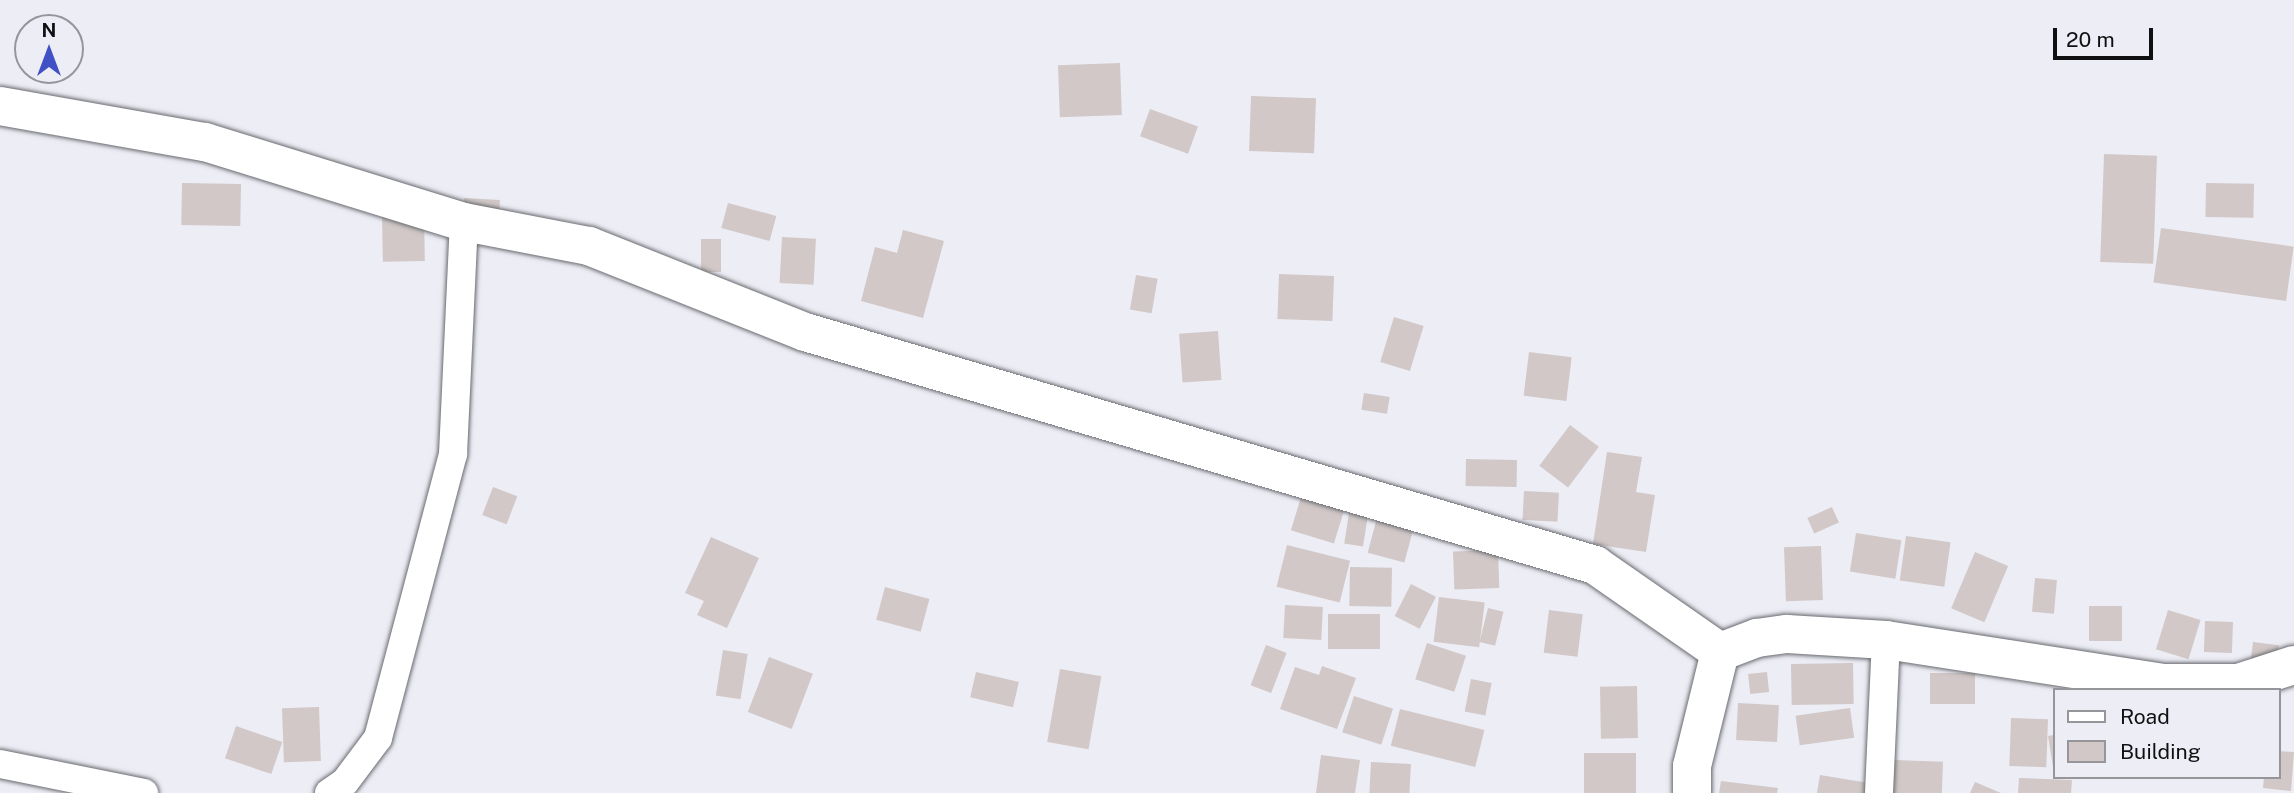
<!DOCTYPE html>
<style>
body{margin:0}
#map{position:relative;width:2294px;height:793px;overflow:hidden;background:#ededf5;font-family:"Public Sans",sans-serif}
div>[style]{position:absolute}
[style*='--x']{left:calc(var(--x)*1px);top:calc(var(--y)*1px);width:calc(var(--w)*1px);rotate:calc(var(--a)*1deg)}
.building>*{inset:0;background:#d1c8c7;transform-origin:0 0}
.roads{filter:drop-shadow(0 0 2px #696a70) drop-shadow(0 0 2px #696a70)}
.street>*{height:28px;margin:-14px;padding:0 14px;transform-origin:14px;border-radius:14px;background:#fff}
.secondary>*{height:38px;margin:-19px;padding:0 19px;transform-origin:19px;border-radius:19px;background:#fff}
span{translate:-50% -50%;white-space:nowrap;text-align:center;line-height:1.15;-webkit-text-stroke:6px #ededf5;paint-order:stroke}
.legend{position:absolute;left:2053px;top:688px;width:228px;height:91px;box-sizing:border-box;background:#ededf5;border:2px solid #95959a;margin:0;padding:9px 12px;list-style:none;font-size:21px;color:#101012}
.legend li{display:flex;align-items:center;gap:14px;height:35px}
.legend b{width:35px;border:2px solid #95959a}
.north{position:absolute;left:14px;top:14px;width:70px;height:70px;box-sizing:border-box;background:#ededf5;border:2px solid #95959a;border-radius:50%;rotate:0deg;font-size:19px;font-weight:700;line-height:28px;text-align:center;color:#101012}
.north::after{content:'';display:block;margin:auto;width:24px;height:32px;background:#3f51c5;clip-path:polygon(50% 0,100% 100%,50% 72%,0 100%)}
.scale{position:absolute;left:2053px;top:28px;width:100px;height:32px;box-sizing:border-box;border:4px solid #101012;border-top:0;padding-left:9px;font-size:21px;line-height:24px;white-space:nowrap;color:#101012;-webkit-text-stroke:5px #ededf5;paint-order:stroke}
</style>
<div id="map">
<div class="building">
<i style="left:1120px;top:63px;width:52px;height:62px;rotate:88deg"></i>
<i style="left:1251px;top:96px;width:65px;height:55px;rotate:2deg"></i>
<i style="left:1150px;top:109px;width:51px;height:29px;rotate:20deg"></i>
<i style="left:2104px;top:154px;width:53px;height:108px;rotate:2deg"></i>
<i style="left:182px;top:183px;width:59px;height:42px;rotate:1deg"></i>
<i style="left:2206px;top:183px;width:48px;height:34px;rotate:1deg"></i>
<i style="left:464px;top:198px;width:36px;height:18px;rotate:3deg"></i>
<i style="left:728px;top:203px;width:50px;height:26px;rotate:15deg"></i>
<i style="left:424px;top:213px;width:48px;height:42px;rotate:89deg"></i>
<i style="left:2161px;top:228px;width:134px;height:55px;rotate:8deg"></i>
<i style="clip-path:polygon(903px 230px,944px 241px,923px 318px,861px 301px,875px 247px,897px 253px)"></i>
<i style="left:782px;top:237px;width:34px;height:46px;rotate:3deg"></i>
<i style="left:701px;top:239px;width:20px;height:33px"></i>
<i style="left:1279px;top:274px;width:55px;height:45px;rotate:2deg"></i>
<i style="left:1136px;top:275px;width:22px;height:35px;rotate:10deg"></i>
<i style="left:1394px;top:317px;width:31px;height:47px;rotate:17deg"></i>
<i style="left:1218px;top:331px;width:49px;height:39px;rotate:86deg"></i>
<i style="left:1529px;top:352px;width:43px;height:44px;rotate:7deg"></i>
<i style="left:1364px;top:393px;width:26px;height:17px;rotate:9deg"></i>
<i style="left:1570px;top:425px;width:36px;height:51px;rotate:37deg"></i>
<i style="clip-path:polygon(1607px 452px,1642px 457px,1636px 492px,1655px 495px,1646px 552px,1593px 544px)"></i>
<i style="left:1466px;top:459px;width:51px;height:27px;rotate:1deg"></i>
<i style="left:493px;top:487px;width:26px;height:30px;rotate:21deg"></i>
<i style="left:1524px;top:491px;width:35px;height:29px;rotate:3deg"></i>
<i style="left:1302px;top:494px;width:45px;height:38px;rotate:17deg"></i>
<i style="left:1350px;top:507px;width:19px;height:37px;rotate:9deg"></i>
<i style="left:1832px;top:507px;width:17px;height:27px;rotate:66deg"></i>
<i style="left:1378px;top:514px;width:38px;height:40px;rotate:15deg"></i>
<i style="left:1856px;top:533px;width:46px;height:39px;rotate:9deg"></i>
<i style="left:1906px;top:536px;width:45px;height:45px;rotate:8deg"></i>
<i style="clip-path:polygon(711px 537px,759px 558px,727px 628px,697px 615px,704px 601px,685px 593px)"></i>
<i style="left:1287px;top:545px;width:65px;height:43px;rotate:14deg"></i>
<i style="left:1821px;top:546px;width:54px;height:37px;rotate:88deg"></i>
<i style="left:1498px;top:550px;width:38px;height:45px;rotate:88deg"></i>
<i style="left:1975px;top:552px;width:36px;height:61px;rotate:23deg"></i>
<i style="left:1350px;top:567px;width:42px;height:39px;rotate:1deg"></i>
<i style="left:2035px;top:578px;width:22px;height:34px;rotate:5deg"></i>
<i style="left:1411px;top:584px;width:28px;height:36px;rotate:27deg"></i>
<i style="left:885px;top:587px;width:46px;height:34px;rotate:15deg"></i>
<i style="left:1439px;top:597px;width:46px;height:45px;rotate:7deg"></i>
<i style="left:1285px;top:605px;width:38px;height:33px;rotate:3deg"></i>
<i style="left:2089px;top:606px;width:33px;height:35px"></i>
<i style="left:1488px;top:608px;width:16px;height:35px;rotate:14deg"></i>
<i style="left:1549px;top:610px;width:34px;height:43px;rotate:7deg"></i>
<i style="left:2168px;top:610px;width:34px;height:41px;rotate:17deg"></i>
<i style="left:1328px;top:614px;width:52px;height:35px"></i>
<i style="left:2205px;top:621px;width:28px;height:31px;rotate:2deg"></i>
<i style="left:2253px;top:642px;width:26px;height:22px;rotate:7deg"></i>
<i style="left:1427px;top:643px;width:41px;height:38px;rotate:18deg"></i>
<i style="left:1266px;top:645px;width:22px;height:43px;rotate:21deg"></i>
<i style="left:723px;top:650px;width:25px;height:46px;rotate:9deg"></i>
<i style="left:769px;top:657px;width:47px;height:59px;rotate:21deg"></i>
<i style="left:1853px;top:663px;width:41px;height:62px;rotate:89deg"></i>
<i style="clip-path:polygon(1322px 666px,1356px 678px,1337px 729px,1280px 709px,1295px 667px,1319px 675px)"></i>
<i style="left:1060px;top:669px;width:42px;height:74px;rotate:10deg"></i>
<i style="left:976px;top:672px;width:44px;height:26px;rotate:13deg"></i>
<i style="left:1767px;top:672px;width:20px;height:19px;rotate:84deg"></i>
<i style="left:1930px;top:673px;width:45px;height:31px"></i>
<i style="left:1471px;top:679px;width:21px;height:33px;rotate:11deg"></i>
<i style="left:1637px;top:686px;width:52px;height:37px;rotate:89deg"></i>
<i style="left:1354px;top:696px;width:41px;height:38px;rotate:18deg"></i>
<i style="left:1738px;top:703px;width:41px;height:37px;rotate:3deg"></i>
<i style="left:319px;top:707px;width:54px;height:37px;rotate:88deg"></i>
<i style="left:1850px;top:708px;width:30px;height:55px;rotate:82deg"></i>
<i style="left:1400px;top:709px;width:87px;height:38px;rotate:14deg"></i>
<i style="left:2011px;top:718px;width:37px;height:48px;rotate:2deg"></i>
<i style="left:236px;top:726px;width:49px;height:34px;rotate:19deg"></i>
<i style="clip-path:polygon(2054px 735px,2054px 767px,2053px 767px,2048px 736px)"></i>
<i style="clip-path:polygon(2278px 751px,2294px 752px,2291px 791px,2263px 788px,2264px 777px,2278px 777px)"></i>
<i style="left:1636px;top:753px;width:40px;height:52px;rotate:90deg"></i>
<i style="clip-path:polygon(1321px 755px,1360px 760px,1355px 793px,1316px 793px)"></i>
<i style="left:1894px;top:760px;width:49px;height:33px;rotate:2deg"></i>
<i style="left:1371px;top:762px;width:40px;height:31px;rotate:3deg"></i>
<i style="clip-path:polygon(1820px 775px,1869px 783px,1868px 793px,1817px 793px)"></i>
<i style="clip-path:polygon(2019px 778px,2072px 780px,2071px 793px,2018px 793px)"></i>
<i style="clip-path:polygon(1721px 781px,1778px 788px,1777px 793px,1719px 793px)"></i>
<i style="clip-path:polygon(1975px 782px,2001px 793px,1970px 793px)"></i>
</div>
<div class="roads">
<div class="street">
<i style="--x:0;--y:764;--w:147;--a:11.4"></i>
<i style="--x:329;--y:793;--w:19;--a:-35"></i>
<i style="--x:345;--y:782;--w:55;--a:-53.1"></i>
<i style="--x:378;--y:738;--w:294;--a:-75.2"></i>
<i style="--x:453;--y:454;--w:232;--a:-87.3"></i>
<i style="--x:1879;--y:793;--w:153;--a:-87.4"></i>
</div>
<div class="secondary">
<i style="--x:0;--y:106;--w:208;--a:10"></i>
<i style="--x:205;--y:142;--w:271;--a:17.2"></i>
<i style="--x:464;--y:222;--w:127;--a:10.9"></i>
<i style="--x:589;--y:246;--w:232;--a:21.7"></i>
<i style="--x:805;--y:332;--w:824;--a:16.43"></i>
<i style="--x:1595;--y:565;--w:152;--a:34.8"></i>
<i style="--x:1720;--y:652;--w:40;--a:-21"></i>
<i style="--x:1757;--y:638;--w:30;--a:-8"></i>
<i style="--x:1787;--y:634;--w:99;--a:3.5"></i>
<i style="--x:1886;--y:640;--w:281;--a:8.8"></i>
<i style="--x:2164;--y:683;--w:74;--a:0"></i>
<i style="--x:2238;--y:683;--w:59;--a:-17.8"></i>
<i style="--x:1692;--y:793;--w:27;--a:-90"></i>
<i style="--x:1692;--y:766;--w:117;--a:-76.2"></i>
</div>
</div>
<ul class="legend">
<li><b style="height:9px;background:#fff"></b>Road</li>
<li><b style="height:19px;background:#d1c8c7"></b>Building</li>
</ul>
<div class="north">N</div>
<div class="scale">20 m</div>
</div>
